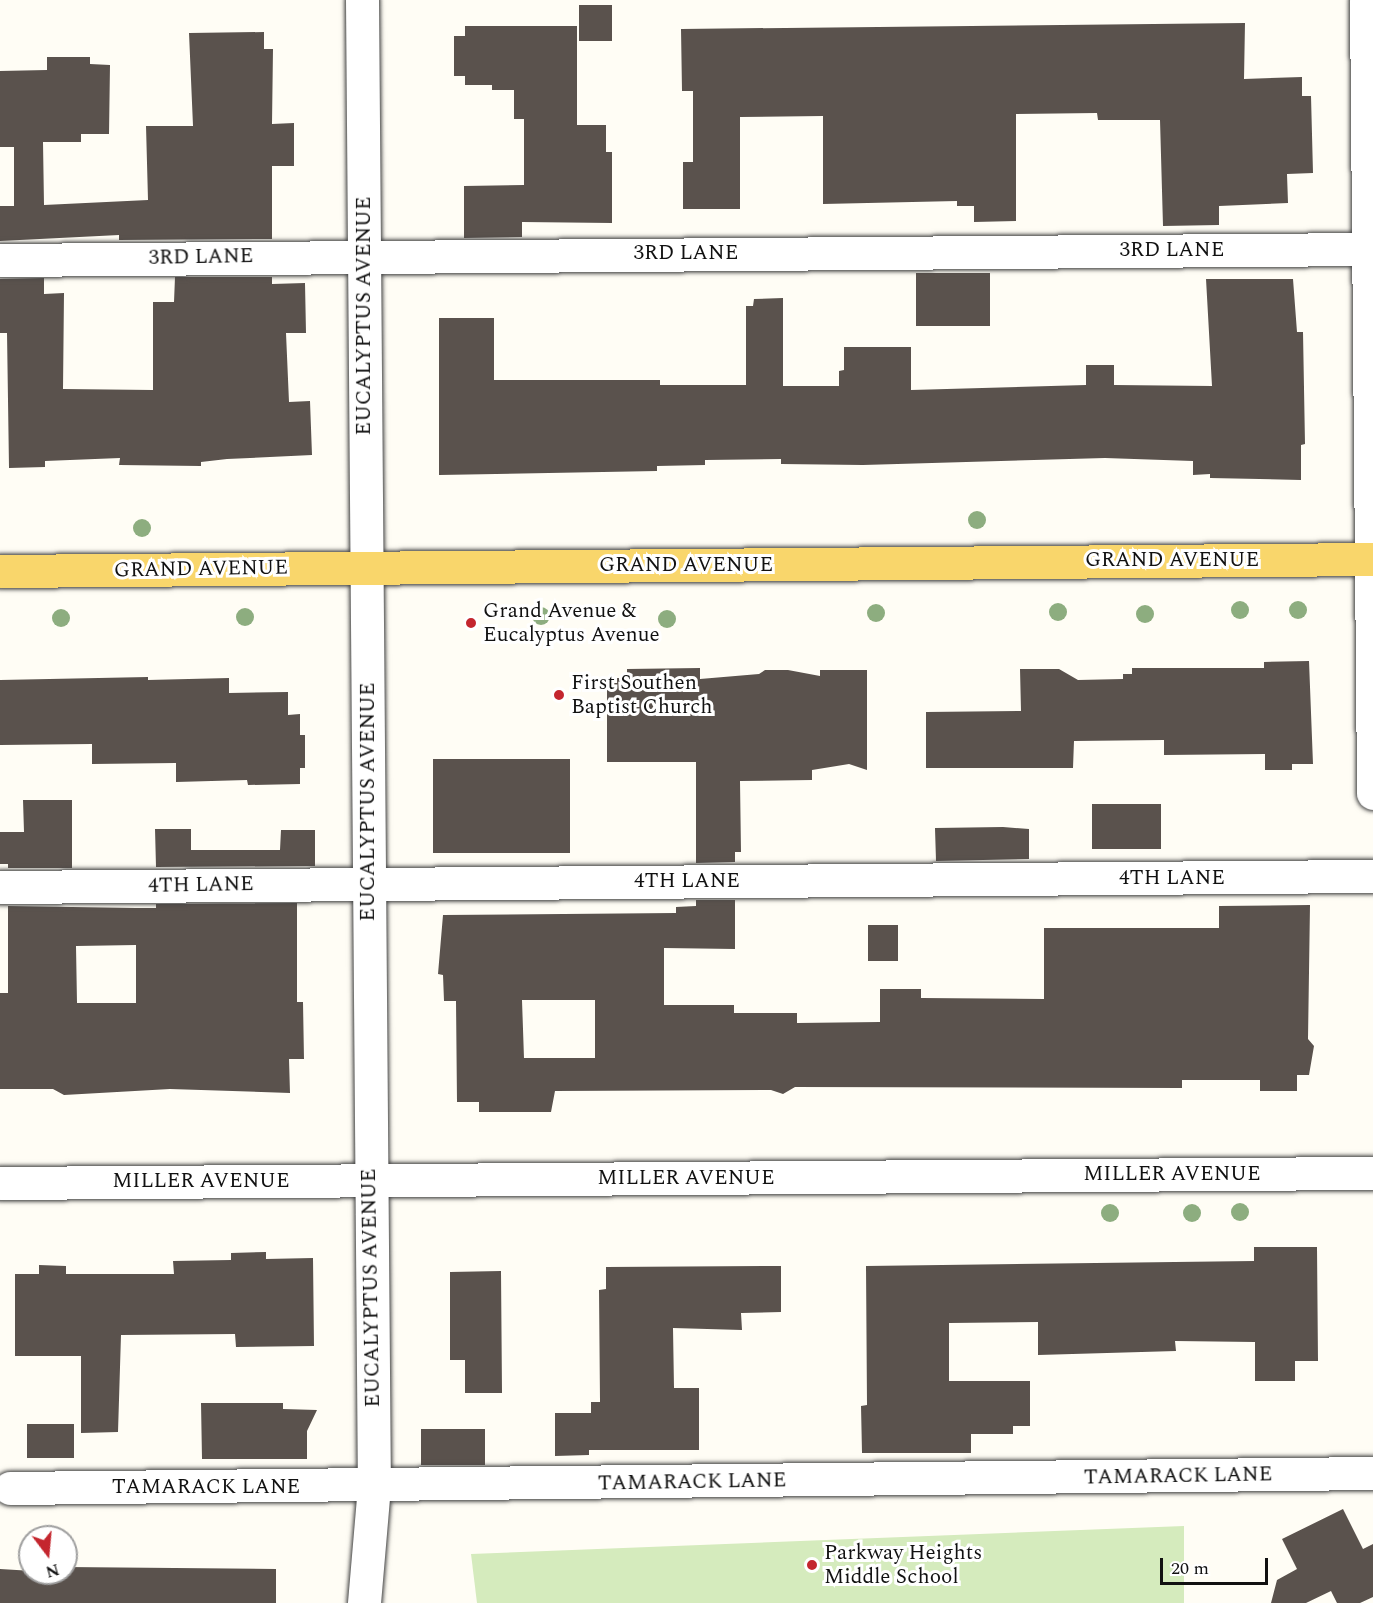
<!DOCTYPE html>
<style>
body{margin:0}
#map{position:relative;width:1373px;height:1603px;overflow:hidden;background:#fffdf5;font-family:Spectral,serif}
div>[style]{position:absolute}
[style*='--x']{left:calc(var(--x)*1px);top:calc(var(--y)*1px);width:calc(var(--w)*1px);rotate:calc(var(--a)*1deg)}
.green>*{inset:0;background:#d5ebbd}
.building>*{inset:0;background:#5a524d;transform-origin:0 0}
.roads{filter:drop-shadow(0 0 2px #444) drop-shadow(0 0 2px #444)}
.minor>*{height:33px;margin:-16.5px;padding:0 16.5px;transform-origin:16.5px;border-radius:16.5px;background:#fff}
.major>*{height:33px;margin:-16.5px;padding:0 16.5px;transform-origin:16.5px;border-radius:16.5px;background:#f9d66b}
.trees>*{width:18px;height:18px;margin:-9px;border-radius:50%;background:#8dad7f}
.dots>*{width:16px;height:16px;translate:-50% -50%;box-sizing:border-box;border:3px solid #fff;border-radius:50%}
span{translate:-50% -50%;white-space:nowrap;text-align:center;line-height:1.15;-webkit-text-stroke:6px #fff;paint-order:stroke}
.street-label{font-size:21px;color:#111}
.poi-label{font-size:21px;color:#111}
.left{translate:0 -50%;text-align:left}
.north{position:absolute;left:18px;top:1525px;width:60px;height:60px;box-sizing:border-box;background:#fff;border:2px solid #a0a0a0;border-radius:50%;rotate:164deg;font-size:16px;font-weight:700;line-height:24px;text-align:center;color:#111}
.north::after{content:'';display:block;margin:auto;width:21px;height:27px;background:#c4262e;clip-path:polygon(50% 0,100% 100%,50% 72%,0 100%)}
.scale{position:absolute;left:1160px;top:1558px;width:108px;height:27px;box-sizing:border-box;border:3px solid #111;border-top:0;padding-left:8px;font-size:18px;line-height:21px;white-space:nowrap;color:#111;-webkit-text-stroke:4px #fff;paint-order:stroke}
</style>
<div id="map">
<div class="green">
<i style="clip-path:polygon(1184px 1526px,1184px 1603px,477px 1603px,471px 1554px)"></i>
</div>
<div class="building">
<i style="left:579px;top:5px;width:33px;height:36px"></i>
<i style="clip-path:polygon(1245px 23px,1244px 79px,1302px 77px,1302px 96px,1311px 96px,1313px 173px,1287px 174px,1288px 203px,1219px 206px,1219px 225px,1163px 226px,1160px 120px,1098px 120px,1097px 113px,1016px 114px,1016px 221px,974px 222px,974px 206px,957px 206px,957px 201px,823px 204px,823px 116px,740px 117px,740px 209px,683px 209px,683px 162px,693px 162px,693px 91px,682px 91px,681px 29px)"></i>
<i style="clip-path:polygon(465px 26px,577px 26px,577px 125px,606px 125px,606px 152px,612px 152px,612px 223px,522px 222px,522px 237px,464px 238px,464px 186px,524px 185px,524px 119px,514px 119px,514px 90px,492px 90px,492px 85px,465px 85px,465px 76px,454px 76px,454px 36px,465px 36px)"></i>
<i style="clip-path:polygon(264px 32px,264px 49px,273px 49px,272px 124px,294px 123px,294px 166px,272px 166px,272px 239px,119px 240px,119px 235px,0 241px,0 206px,14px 206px,14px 147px,0 147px,0 71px,47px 70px,47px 57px,90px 57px,90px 64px,110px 65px,109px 134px,81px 134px,81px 142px,43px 142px,44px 205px,148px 200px,146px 126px,193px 126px,189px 33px)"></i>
<i style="left:916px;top:273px;width:74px;height:53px"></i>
<i style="clip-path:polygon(175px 277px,272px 277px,272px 284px,305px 283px,306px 333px,286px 333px,289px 402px,310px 401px,312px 455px,227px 459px,201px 462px,201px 466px,119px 465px,120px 458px,45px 461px,45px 467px,9px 468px,7px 333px,0 333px,0 279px,44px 278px,44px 294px,64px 293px,63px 389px,153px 390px,153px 302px,174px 302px)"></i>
<i style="clip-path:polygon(1206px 279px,1293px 279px,1297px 332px,1303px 332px,1305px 444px,1301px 445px,1301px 480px,1210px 478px,1210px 474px,1193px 475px,1193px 461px,1105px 458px,863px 465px,781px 464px,781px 459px,705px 460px,705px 465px,657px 466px,657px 471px,439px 475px,439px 318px,494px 318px,494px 380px,660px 380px,660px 385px,746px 385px,746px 306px,753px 306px,754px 299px,783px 298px,783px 386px,839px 386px,839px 371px,844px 370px,844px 347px,911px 347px,911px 390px,1086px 385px,1086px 365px,1114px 365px,1114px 385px,1212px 386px)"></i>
<i style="clip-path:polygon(1309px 661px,1313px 764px,1292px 764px,1292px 770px,1265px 770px,1265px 754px,1164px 755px,1164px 740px,1074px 741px,1073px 768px,926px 768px,926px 712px,1021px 711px,1020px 669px,1059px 669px,1078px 680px,1123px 679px,1123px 674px,1132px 674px,1132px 668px,1264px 668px,1264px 662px)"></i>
<i style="clip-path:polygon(700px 668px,700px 679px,759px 674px,765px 670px,788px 670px,820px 676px,820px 670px,867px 670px,867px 770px,849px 764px,812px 770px,812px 780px,740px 781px,741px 852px,735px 852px,735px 862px,696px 863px,696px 762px,607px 762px,607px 678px,627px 678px,627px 669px)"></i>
<i style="clip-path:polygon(148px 677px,148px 680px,229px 678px,229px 693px,288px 692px,288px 715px,300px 714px,300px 735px,305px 735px,305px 768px,300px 768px,300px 784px,248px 785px,247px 780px,176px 782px,176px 763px,92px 764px,92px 744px,0 745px,0 680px)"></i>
<i style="left:570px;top:759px;width:94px;height:137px;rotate:90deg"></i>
<i style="clip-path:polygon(23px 800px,72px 800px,72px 868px,8px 868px,8px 864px,0 864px,0 832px,24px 832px)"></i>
<i style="left:1161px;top:804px;width:45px;height:69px;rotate:90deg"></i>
<i style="clip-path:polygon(1003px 827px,1029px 829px,1029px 859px,936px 861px,935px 828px)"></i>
<i style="clip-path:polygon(155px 829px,191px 829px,191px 850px,280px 850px,281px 830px,315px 830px,315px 866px,156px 867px)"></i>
<i style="clip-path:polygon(evenodd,696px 900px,735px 900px,735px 949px,664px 948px,664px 1005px,734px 1005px,734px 1013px,797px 1013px,797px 1023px,880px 1022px,880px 989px,921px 989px,921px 998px,1044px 999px,1044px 928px,1219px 928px,1219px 906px,1310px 905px,1308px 1039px,1314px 1046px,1309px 1075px,1297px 1075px,1297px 1091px,1260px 1091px,1260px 1080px,1182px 1080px,1182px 1088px,795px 1087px,783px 1094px,771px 1090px,555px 1091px,551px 1112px,479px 1112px,479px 1102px,457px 1102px,456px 1001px,444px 1001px,443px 975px,438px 974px,443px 915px,676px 913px,676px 907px,696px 906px,696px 900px,522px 1000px,595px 1000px,595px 1058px,524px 1058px,522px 1000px)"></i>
<i style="clip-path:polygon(evenodd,297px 903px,297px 1002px,303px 1002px,304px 1059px,289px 1059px,290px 1093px,170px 1089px,64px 1095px,53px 1089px,0 1089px,0 993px,8px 993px,8px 906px,136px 908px,156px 908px,156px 904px,297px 903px,136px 945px,136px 1003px,77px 1003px,76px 946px,136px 945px)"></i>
<i style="left:868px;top:925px;width:30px;height:36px"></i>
<i style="clip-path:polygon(1254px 1247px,1317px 1247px,1318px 1361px,1295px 1361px,1295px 1381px,1255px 1381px,1255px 1342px,1175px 1341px,1176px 1351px,1038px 1355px,1038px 1322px,949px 1323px,949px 1381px,1030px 1381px,1030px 1426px,1013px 1426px,1013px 1434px,971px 1434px,971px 1453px,862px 1453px,861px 1406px,867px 1405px,866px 1266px,1254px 1261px)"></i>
<i style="clip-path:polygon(266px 1252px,266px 1259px,313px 1258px,314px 1346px,236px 1347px,235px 1334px,121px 1335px,118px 1432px,81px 1433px,81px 1356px,15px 1356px,15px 1274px,39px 1274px,39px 1265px,66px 1266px,66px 1274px,174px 1274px,173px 1261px,231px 1260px,231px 1253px)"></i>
<i style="clip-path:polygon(781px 1266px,781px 1312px,741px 1313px,742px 1330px,673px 1328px,674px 1388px,699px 1388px,699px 1450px,589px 1450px,589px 1455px,555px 1456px,555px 1413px,591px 1413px,591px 1402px,600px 1402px,599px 1290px,606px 1289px,606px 1267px)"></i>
<i style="clip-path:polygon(501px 1271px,502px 1393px,465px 1393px,465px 1360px,450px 1360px,450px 1272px)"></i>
<i style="clip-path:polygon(201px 1403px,283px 1403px,283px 1409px,317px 1410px,307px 1431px,307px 1459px,202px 1459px)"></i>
<i style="left:27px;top:1424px;width:47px;height:34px"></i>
<i style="left:421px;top:1429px;width:64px;height:36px"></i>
<i style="clip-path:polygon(1343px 1509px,1363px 1549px,1373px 1544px,1373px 1597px,1360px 1603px,1337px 1603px,1331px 1591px,1306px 1603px,1271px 1603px,1277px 1580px,1297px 1569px,1282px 1539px)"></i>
<i style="clip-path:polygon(66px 1567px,276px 1569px,276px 1603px,0 1603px,0 1569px,66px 1573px)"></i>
</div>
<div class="roads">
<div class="minor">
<i style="--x:362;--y:0;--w:1486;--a:89.54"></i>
<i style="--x:374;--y:1486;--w:117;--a:94.9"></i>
<i style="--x:1366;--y:0;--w:793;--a:89.49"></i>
<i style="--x:0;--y:260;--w:1373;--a:-0.46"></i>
<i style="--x:0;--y:887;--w:1373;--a:-0.46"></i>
<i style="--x:0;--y:1183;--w:1373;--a:-0.42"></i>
<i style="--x:10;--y:1488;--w:1363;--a:-0.63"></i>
</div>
<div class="major">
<i style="--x:0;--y:571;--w:1373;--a:-0.5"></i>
</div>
</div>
<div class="trees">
<i style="left:977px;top:520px"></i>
<i style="left:142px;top:528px"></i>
<i style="left:1240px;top:610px"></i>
<i style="left:1298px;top:610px"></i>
<i style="left:1058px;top:612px"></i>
<i style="left:876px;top:613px"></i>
<i style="left:1145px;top:614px"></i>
<i style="left:541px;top:616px"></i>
<i style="left:245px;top:617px"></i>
<i style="left:61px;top:618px"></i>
<i style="left:667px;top:619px"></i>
<i style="left:1240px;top:1212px"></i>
<i style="left:1110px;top:1213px"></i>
<i style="left:1192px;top:1213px"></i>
</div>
<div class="dots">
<i style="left:471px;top:623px;background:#c4262e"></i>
<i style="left:559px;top:695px;background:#c4262e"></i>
<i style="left:812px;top:1565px;background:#c4262e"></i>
</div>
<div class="street-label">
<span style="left:1172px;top:250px">3RD LANE</span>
<span style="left:686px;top:253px">3RD LANE</span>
<span style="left:201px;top:257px;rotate:-1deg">3RD LANE</span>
<span style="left:364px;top:316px;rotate:-90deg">EUCALYPTUS AVENUE</span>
<span style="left:1172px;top:560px">GRAND AVENUE</span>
<span style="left:686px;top:565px">GRAND AVENUE</span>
<span style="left:201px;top:569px;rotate:-1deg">GRAND AVENUE</span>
<span style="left:368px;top:802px;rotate:-90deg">EUCALYPTUS AVENUE</span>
<span style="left:1172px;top:878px">4TH LANE</span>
<span style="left:687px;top:881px">4TH LANE</span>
<span style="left:201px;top:885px;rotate:-1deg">4TH LANE</span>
<span style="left:1172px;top:1174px">MILLER AVENUE</span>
<span style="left:686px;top:1178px">MILLER AVENUE</span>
<span style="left:201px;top:1181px">MILLER AVENUE</span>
<span style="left:371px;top:1288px;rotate:-91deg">EUCALYPTUS AVENUE</span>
<span style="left:1178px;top:1476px;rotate:-1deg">TAMARACK LANE</span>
<span style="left:692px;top:1482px;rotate:-1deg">TAMARACK LANE</span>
<span style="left:206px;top:1487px">TAMARACK LANE</span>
</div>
<div class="poi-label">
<span class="left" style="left:483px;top:623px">Grand Avenue &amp;<br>Eucalyptus Avenue</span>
<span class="left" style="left:571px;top:695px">First Southen<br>Baptist Church</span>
<span class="left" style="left:824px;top:1565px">Parkway Heights<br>Middle School</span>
</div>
<div class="north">N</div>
<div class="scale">20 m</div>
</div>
